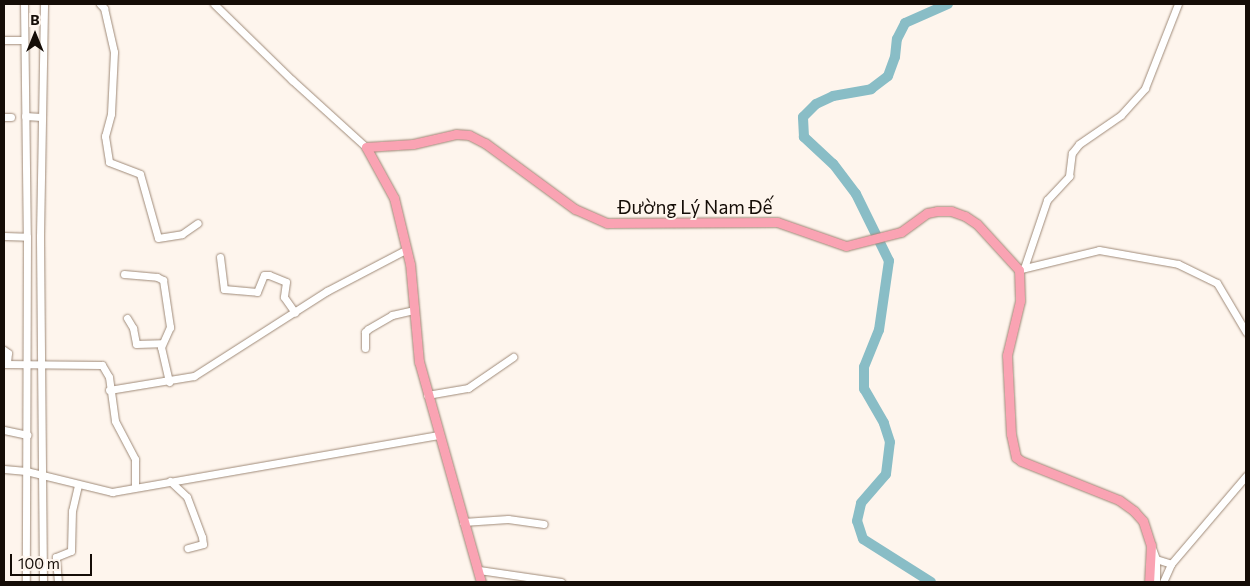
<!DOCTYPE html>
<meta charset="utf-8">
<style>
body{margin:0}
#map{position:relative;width:1250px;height:586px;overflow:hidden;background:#fef5ed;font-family:Commissioner,sans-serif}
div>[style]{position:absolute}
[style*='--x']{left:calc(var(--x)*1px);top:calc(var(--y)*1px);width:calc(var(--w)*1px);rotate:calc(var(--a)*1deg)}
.river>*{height:10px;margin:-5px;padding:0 5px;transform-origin:5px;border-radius:5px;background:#89bdc6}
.roads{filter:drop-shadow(0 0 1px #9f8a78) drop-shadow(0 0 1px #9f8a78)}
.minor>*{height:7px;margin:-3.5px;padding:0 3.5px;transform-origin:3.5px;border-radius:3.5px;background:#fff}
.major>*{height:9px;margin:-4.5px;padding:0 4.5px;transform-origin:4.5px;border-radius:4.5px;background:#faa3b3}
span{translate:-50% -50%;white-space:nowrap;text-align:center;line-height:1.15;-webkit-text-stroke:4px #fef5ed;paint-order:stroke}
.street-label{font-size:19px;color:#150d07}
.frame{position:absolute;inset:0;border:5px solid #150d07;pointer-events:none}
.north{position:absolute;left:10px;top:10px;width:50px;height:50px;-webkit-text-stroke:4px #fef5ed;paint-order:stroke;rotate:0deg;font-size:14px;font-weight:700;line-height:20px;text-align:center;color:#150d07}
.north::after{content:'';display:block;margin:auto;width:18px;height:22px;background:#150d07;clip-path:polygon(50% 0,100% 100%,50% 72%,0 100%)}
.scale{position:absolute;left:10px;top:554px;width:82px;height:22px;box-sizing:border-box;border:2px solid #150d07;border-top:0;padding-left:6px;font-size:15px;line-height:18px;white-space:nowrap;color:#150d07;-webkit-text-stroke:4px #fef5ed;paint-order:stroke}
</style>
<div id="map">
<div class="river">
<i style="--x:931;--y:582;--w:80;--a:-147.7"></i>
<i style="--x:863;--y:539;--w:19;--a:-108"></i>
<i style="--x:857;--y:521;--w:18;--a:-77"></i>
<i style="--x:861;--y:503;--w:38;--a:-49"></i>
<i style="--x:886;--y:474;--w:32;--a:-83"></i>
<i style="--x:890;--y:442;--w:20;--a:-108"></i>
<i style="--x:884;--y:423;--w:39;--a:-120"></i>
<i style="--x:864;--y:389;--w:22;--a:-90"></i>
<i style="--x:864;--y:367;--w:40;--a:-68"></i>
<i style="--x:879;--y:330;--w:70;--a:-81.8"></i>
<i style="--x:889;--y:261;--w:75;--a:-116.2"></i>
<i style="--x:856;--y:194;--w:38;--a:-127"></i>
<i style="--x:833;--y:164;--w:40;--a:-137"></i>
<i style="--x:804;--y:137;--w:20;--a:-93"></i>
<i style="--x:803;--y:117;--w:18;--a:-45"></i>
<i style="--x:816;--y:104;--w:19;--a:-25"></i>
<i style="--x:833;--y:96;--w:39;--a:-10"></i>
<i style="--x:871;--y:89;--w:21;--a:-37"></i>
<i style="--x:888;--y:76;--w:20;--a:-70"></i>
<i style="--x:895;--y:57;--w:18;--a:-84"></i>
<i style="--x:897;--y:39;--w:18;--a:-63"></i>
<i style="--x:905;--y:23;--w:47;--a:-23.8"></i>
</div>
<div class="roads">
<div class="minor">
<i style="--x:24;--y:4;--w:233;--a:89.3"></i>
<i style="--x:27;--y:237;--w:345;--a:90.2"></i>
<i style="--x:100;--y:4;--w:6;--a:45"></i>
<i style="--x:104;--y:8;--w:45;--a:77.2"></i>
<i style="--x:114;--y:52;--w:62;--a:92.8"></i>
<i style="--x:111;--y:114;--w:23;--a:105"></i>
<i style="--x:105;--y:136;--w:26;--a:81"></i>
<i style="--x:109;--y:162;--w:33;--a:21"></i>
<i style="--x:140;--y:174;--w:66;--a:74.3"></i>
<i style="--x:158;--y:238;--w:24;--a:-9"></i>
<i style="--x:182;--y:234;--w:19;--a:-35"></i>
<i style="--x:214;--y:4;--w:109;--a:44.3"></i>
<i style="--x:292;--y:80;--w:100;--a:42.2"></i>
<i style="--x:4;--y:40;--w:20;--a:0"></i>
<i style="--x:25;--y:116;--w:16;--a:4"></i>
<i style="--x:4;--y:117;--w:7;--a:0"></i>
<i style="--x:4;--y:236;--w:23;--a:2"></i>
<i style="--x:220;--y:257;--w:32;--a:83"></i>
<i style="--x:224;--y:289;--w:33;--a:5"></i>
<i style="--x:257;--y:292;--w:18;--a:-68"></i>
<i style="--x:264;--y:275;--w:5;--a:0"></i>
<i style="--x:269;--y:275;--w:18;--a:22"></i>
<i style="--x:286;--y:282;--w:15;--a:98"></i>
<i style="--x:284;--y:297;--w:19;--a:55"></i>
<i style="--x:1024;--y:268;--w:72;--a:-71.3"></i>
<i style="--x:1047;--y:200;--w:33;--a:-47"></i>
<i style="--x:1069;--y:176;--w:23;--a:-83"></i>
<i style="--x:1072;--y:153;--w:11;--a:-52"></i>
<i style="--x:1079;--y:144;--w:51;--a:-34.6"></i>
<i style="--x:1121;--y:115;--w:36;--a:-48"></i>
<i style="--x:1145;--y:88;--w:90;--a:-68.6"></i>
<i style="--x:1021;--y:269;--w:80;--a:-13.7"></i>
<i style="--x:1099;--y:250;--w:80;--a:10"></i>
<i style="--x:1178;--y:264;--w:43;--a:26"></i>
<i style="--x:1217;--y:283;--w:57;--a:59.4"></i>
<i style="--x:124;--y:274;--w:33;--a:5"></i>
<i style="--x:157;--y:277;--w:7;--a:27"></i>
<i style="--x:163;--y:280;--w:48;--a:81.5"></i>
<i style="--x:170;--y:327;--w:22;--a:114"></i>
<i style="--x:161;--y:347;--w:36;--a:77"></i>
<i style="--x:127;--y:318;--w:12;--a:59"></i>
<i style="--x:133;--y:328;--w:16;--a:79"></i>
<i style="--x:136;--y:344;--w:25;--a:-2"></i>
<i style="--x:365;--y:348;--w:16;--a:-90"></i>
<i style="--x:365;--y:332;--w:4;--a:-45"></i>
<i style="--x:368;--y:329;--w:28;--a:-30"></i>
<i style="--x:392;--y:315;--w:23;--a:-13"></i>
<i style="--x:4;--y:350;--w:5;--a:37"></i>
<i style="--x:8;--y:353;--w:10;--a:96"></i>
<i style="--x:4;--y:364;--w:98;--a:0.6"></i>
<i style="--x:102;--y:365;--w:14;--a:60"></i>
<i style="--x:109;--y:377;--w:44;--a:82.2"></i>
<i style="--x:115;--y:421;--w:43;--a:62.2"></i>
<i style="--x:135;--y:459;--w:27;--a:90"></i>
<i style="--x:109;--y:390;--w:86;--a:-9.4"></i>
<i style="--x:194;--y:376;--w:158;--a:-32.6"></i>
<i style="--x:327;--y:291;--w:90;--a:-27.7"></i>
<i style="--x:427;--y:395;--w:42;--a:-9.7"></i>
<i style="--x:468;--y:388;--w:55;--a:-34.6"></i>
<i style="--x:4;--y:430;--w:24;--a:12"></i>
<i style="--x:4;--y:469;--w:22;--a:5"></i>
<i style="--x:26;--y:471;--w:89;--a:13.7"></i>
<i style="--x:112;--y:492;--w:330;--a:-9.9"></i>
<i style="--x:170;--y:481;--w:23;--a:43"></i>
<i style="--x:187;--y:497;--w:43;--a:69.4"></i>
<i style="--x:202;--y:537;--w:7;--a:82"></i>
<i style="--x:203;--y:544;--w:16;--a:165"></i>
<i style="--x:463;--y:522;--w:45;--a:-3.8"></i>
<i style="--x:508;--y:519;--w:36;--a:8"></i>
<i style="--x:1152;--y:548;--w:12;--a:70"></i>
<i style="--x:1156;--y:559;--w:23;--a:90"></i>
<i style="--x:1156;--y:559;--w:16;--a:18"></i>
<i style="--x:479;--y:570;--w:83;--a:8.3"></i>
<i style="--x:43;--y:582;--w:346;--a:-90.5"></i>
<i style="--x:40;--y:236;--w:232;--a:-89"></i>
<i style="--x:58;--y:582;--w:25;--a:-95"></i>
<i style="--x:56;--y:557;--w:16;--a:-22"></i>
<i style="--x:71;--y:551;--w:40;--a:-88.6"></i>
<i style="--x:72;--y:511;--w:26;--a:-77"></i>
<i style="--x:1163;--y:582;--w:20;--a:-66"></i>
<i style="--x:1171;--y:564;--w:116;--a:-49.6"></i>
</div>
<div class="major">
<i style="--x:481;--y:582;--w:229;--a:-105.7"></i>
<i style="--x:419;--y:362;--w:98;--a:-95.2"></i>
<i style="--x:410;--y:264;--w:68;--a:-103.6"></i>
<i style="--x:394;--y:198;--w:58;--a:-118.8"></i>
<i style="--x:366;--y:147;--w:47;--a:-3.7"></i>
<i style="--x:413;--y:144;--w:44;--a:-13.1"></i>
<i style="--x:456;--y:134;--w:13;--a:4"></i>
<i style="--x:469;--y:135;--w:18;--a:27"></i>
<i style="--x:485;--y:143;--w:112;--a:36.3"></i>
<i style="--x:575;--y:209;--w:35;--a:24"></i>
<i style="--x:607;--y:223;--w:170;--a:-0.3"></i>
<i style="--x:777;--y:222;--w:73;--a:19.2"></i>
<i style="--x:846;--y:246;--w:57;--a:-14.3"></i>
<i style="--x:901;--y:232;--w:32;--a:-36"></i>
<i style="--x:927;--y:213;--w:10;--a:-11"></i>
<i style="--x:937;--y:211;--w:14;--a:0"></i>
<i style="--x:951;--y:211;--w:15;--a:20"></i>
<i style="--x:965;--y:216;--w:14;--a:34"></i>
<i style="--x:977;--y:224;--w:62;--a:47.6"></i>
<i style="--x:1019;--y:270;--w:31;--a:88"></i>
<i style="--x:1020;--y:301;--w:56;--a:103.5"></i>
<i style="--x:1007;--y:355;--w:79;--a:87.1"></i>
<i style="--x:1011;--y:434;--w:24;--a:78"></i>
<i style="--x:1016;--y:457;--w:6;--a:39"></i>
<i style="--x:1021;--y:461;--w:105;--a:21.7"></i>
<i style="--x:1119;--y:500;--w:19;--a:36"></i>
<i style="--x:1134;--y:511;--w:13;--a:48"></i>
<i style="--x:1143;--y:521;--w:25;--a:72"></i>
<i style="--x:1151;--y:545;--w:37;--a:93"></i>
</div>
</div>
<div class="street-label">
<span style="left:695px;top:207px">Đường Lý Nam Đế</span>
</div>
<div class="frame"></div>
<div class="north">B</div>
<div class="scale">100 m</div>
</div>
